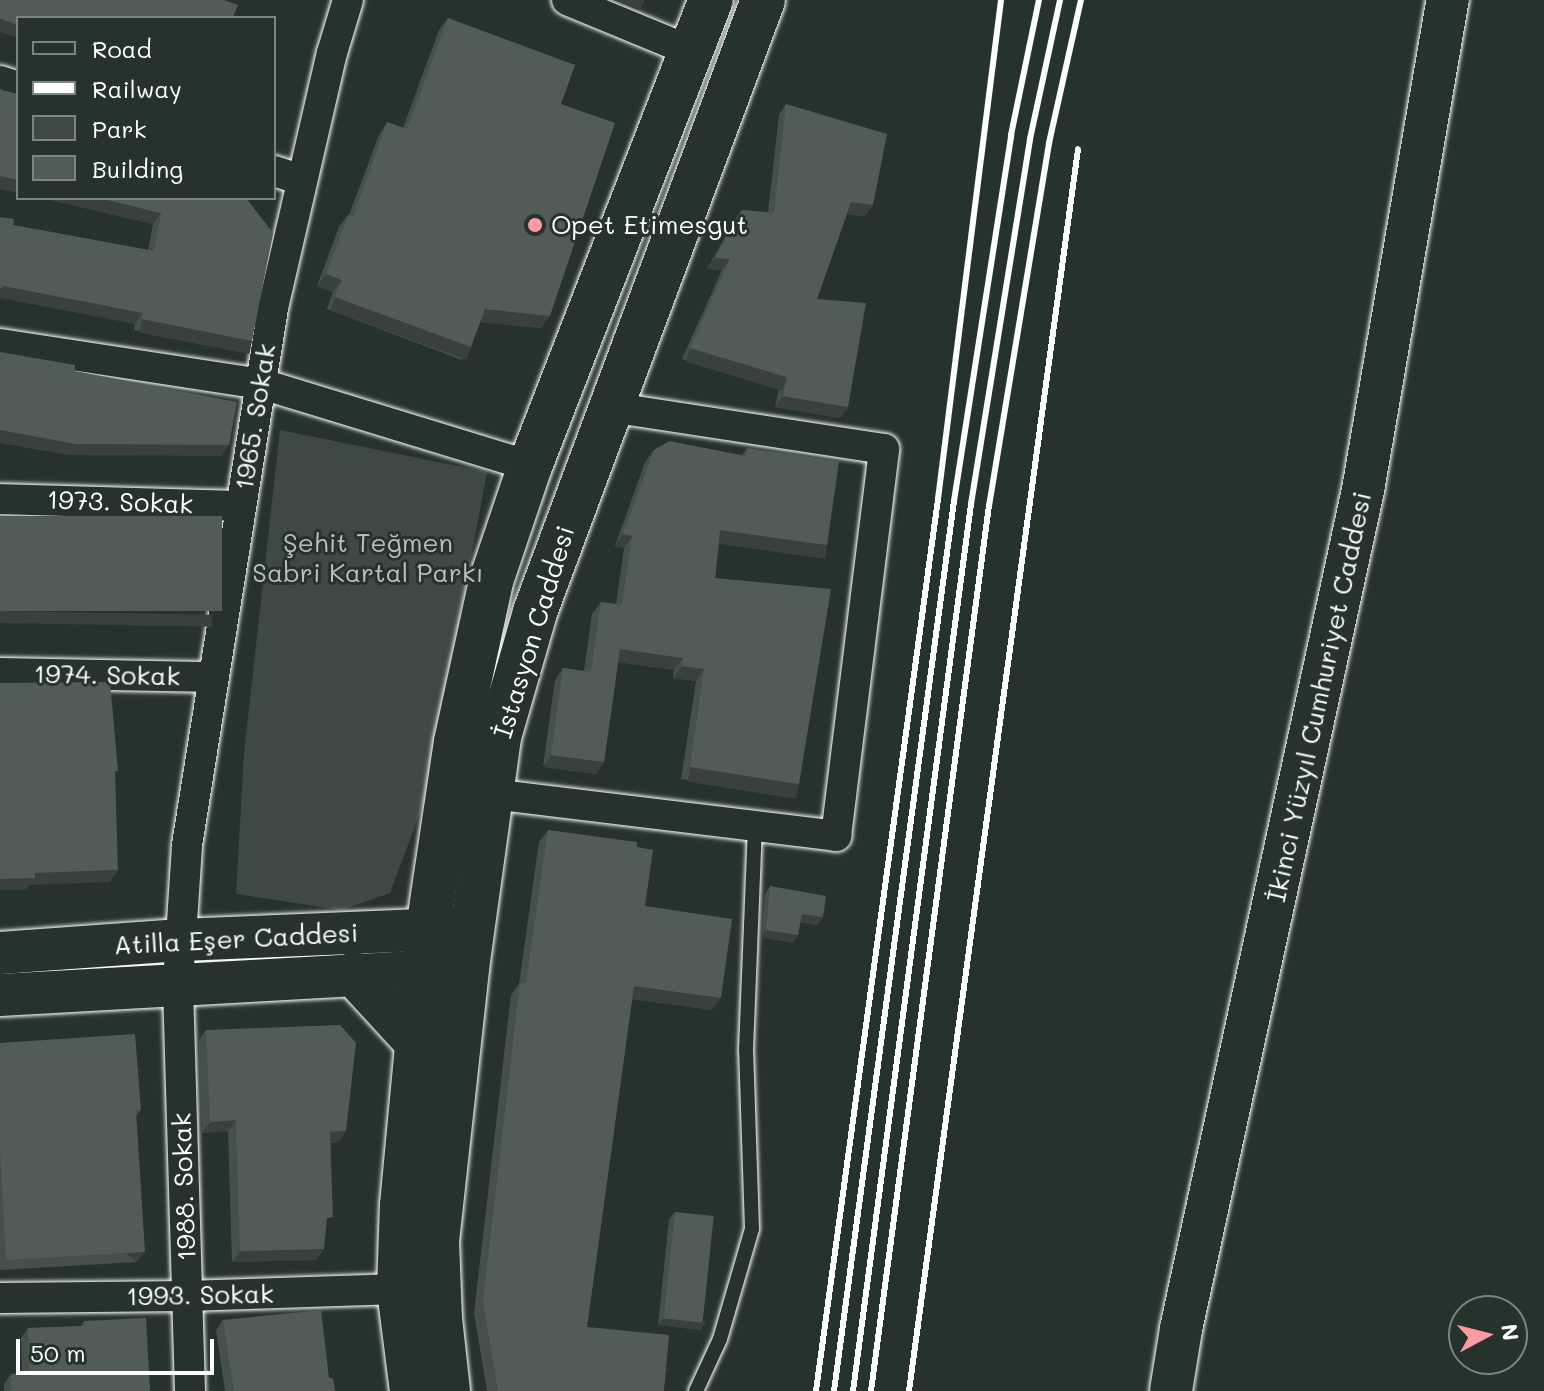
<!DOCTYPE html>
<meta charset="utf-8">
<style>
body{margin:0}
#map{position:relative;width:1544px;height:1391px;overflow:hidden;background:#26332d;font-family:Mali,sans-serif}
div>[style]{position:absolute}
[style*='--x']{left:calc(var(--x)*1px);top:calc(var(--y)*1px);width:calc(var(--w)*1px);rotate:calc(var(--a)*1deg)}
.green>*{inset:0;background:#3e4944}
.roads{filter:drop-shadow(0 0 2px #fff) drop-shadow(0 0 2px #fff)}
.service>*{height:14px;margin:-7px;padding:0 7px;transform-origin:7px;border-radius:7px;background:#26332d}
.minor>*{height:30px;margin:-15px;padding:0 15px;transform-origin:15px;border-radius:15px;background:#26332d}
.secondary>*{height:42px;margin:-21px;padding:0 21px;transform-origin:21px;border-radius:21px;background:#26332d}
.primary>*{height:44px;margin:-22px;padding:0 22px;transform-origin:22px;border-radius:22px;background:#26332d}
.rail>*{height:6px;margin:-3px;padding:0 3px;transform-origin:3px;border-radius:3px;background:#fff}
.wall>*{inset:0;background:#464f4b}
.shaded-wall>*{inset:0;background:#39403d;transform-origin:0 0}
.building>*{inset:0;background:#515c57;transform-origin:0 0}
.dots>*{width:22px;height:22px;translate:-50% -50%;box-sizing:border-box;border:4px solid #26332d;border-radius:50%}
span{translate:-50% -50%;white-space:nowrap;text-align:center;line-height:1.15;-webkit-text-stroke:6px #26332d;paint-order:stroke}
.poi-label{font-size:26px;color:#fff}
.left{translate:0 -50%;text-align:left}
.street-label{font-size:26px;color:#fff}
.park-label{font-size:26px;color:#bbbfbe}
.legend{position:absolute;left:16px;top:16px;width:260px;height:184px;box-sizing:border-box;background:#26332d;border:2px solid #7d8581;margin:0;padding:10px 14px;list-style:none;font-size:24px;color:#fff}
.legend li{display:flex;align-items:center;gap:16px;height:40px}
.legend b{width:40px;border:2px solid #7d8581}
.north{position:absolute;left:1448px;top:1295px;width:80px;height:80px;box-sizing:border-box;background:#26332d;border:2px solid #7d8581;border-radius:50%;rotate:83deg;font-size:22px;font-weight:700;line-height:32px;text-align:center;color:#fff}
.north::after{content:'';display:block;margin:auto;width:28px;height:36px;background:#ff9aa2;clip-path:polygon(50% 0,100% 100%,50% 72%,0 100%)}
.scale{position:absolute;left:16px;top:1339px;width:198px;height:36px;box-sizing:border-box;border:4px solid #fff;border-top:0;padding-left:10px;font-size:24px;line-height:28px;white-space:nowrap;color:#fff;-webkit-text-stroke:6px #26332d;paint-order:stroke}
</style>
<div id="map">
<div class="green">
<i style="clip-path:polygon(280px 430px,487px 472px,426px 797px,390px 893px,342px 910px,236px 894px,244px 753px)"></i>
</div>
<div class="roads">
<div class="service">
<i style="--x:696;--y:1391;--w:57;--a:-65.2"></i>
<i style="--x:720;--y:1339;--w:115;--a:-73.8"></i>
<i style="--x:752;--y:1229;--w:179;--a:-91.9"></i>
<i style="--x:746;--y:1050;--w:224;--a:-87.7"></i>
</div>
<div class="minor">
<i style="--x:567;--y:0;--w:134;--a:22.4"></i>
<i style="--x:0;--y:81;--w:19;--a:18"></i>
<i style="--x:274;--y:171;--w:29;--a:18"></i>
<i style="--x:0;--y:344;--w:265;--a:8.7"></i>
<i style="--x:262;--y:384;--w:280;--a:17"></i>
<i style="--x:0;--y:499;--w:241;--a:1.7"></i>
<i style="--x:0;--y:673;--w:213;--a:1.1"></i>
<i style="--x:491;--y:794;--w:348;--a:6.9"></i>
<i style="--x:836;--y:836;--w:390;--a:-82.9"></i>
<i style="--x:884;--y:449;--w:276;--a:-171.3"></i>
<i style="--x:0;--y:1298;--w:187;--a:-0.6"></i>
<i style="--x:187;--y:1296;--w:212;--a:-1.9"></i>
<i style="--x:190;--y:1391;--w:409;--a:-91.7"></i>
<i style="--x:178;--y:982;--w:137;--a:-86.2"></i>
<i style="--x:187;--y:845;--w:544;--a:-80.9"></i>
<i style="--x:273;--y:308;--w:262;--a:-77"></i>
<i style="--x:332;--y:53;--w:55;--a:-73.2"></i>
</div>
<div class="secondary">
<i style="--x:0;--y:953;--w:181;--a:-4.1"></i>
<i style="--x:181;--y:940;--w:282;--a:-2.4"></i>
<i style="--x:0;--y:995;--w:459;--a:-3.2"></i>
<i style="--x:1171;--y:1391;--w:63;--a:-80.8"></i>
<i style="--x:1181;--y:1329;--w:859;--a:-77.76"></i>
<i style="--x:1363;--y:490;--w:497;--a:-80.2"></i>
</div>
<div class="primary">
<i style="--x:354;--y:974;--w:96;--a:47.5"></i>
<i style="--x:412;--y:1391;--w:103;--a:-97.3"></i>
<i style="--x:399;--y:1289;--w:84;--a:-88"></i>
<i style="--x:402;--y:1205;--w:277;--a:-84.6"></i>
<i style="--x:428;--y:929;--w:189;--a:-81.5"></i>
<i style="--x:456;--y:742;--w:165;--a:-77.7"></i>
<i style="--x:491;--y:581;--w:121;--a:-71.3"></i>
<i style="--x:530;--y:466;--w:500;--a:-68.8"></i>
<i style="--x:448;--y:1391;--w:72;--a:-96.3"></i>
<i style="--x:440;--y:1319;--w:78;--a:-92.2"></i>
<i style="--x:437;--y:1241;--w:275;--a:-83.7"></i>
<i style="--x:467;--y:968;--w:233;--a:-82.1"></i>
<i style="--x:499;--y:737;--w:130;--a:-73.9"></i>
<i style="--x:535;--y:612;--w:653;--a:-69.57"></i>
</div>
</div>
<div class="rail">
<i style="--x:816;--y:1391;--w:900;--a:-82.21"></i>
<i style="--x:938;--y:499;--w:503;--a:-82.8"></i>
<i style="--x:834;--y:1391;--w:898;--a:-82.32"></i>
<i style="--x:954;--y:501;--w:370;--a:-81.1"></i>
<i style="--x:1011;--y:135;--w:138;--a:-78.3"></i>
<i style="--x:853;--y:1391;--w:895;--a:-82.42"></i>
<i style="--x:971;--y:504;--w:370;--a:-80.8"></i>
<i style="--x:1030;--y:139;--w:142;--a:-77.8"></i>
<i style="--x:871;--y:1391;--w:893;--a:-82.41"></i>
<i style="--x:989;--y:506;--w:368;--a:-80.6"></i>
<i style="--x:1049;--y:143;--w:147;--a:-77.4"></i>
<i style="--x:909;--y:1391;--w:1253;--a:-82.25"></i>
</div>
<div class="wall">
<i style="clip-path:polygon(448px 18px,561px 104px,550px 316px,541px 328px,480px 322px,462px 360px,327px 309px,333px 292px,317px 286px,339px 227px,348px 215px,349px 215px,379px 135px,387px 122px,403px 128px,439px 30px)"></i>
<i style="clip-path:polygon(786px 104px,873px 205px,865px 216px,847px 214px,817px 299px,848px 407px,840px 418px,775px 407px,779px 388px,682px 359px,722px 270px,707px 269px,734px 221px,742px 210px,768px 212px,779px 115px)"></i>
<i style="clip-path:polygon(42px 198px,246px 198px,252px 341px,244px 352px,134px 330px,135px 324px,13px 225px,148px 250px,153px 224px)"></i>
<i style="clip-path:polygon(747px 448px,827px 545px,819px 557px,719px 543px,715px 578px,799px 784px,791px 796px,681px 779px,696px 681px,673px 678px,674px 670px,618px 662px,604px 762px,596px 774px,543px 767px,555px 680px,563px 668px,584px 671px,592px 614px,601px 602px,616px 604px,624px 548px,615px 546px,645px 462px,654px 450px,742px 455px)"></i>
<i style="clip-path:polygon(548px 830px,637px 847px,645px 906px,712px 1010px,632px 999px,587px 1327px,664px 1391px,487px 1391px,474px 1313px,511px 995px,519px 984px,539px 842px)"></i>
<i style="clip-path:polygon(770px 886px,823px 917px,817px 925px,800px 922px,793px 943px,761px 937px,765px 894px)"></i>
<i style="clip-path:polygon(206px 1030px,339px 1142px,331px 1143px,326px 1226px,316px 1260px,232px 1262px,228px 1131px,202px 1133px,198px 1041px)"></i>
<i style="clip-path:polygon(0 1043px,141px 1110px,136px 1116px,137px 1262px,0 1270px)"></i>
<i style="clip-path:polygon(675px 1212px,701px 1330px,658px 1325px,669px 1219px)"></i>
<i style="clip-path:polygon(223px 1320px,329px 1378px,335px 1391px,225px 1391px,216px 1330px)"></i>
<i style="clip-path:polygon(84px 1321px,150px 1391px,4px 1391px,4px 1384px,11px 1374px,22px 1373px,21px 1338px,28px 1328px,81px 1326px)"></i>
</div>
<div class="shaded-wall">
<i style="clip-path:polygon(614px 0,643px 0,645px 1px,639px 10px)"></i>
<i style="clip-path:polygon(0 19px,18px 25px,18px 38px,0 32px)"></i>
<i style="clip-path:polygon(0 176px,18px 180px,18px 193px,0 189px)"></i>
<i style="clip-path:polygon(42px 198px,99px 198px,161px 213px,153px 224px)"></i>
<i style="clip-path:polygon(851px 202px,873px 205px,865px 216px,844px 214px)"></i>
<i style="clip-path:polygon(715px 258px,730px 259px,722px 270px,707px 269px)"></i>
<i style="clip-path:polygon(326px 274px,342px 280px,333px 292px,317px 286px)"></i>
<i style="clip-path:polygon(2px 286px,143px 313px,135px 324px,0 298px,0 288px)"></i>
<i style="left:335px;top:297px;width:145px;height:14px;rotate:20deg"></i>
<i style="clip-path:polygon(485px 309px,550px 316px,541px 328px,476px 322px)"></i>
<i style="left:142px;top:319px;width:112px;height:14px;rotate:11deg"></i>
<i style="left:690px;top:348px;width:101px;height:14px;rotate:17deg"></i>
<i style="clip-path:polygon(783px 396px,848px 407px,840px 418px,775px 407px)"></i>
<i style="clip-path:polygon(0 430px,229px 445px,222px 456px,68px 455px,0 443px)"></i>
<i style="left:720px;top:530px;width:108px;height:14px;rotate:8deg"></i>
<i style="clip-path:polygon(623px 534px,632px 536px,624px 548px,615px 546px)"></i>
<i style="left:0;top:611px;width:212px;height:12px;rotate:1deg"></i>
<i style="clip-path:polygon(620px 649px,683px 658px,674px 670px,611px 661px)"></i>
<i style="clip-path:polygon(682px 666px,704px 669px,696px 681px,673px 678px)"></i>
<i style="clip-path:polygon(551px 755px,604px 762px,596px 774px,543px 767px)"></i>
<i style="left:690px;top:767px;width:110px;height:15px;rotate:9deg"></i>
<i style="clip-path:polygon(118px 870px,110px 882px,30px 885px,26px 890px,0 890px,0 879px,35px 873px)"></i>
<i style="clip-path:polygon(802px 914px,823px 917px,817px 925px,797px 921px)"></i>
<i style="clip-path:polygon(766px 930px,798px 935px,793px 943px,761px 937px)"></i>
<i style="clip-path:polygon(634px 986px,721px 998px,712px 1010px,626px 998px)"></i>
<i style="clip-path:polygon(236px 1120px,228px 1131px,202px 1133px,210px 1122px)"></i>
<i style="clip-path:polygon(346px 1131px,339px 1142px,323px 1143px,330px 1132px)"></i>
<i style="clip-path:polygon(324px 1249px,316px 1260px,232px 1262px,240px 1251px)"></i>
<i style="left:145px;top:1252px;width:13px;height:139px;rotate:129deg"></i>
<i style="clip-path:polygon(663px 1318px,706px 1322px,701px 1330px,658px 1325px)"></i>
</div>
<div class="building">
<i style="clip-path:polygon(0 0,224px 0,238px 5px,233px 17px,237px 18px,18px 18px,18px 25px,0 19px)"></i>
<i style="clip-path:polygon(448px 18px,575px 65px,561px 104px,615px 123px,550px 316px,485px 309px,471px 347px,335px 297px,342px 280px,326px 274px,348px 215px,353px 217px,387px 122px,407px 129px)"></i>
<i style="clip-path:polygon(0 88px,1px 90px,18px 94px,18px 180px,0 176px)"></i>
<i style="clip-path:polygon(786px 104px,887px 134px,873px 205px,851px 202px,817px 299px,866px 303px,848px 407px,783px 396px,787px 377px,690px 348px,730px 259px,715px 258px,742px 210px,774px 213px)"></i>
<i style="clip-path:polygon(99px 198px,246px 198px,273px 233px,252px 341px,142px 319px,143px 313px,2px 286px,2px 289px,0 288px,0 217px,14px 219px,13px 225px,154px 251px,161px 213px)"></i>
<i style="clip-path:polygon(0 352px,75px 365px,75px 371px,237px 402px,229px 445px,76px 444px,0 430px)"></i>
<i style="clip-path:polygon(669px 441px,746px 456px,747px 448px,839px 461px,827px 545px,720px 530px,715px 578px,831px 589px,799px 784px,690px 767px,704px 669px,682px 666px,683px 658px,620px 649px,604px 762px,551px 755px,563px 668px,591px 672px,601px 602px,622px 605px,632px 536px,623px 534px,654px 450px)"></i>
<i style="left:0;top:516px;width:222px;height:95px"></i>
<i style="clip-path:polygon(110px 682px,118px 771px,115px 771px,118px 870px,35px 873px,35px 878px,0 879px,0 683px)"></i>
<i style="clip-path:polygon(548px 830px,637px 842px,637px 847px,653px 850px,645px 906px,732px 919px,721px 998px,634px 986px,587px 1327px,669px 1335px,664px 1391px,498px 1391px,483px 1301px,520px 983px,526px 983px)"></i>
<i style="clip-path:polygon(770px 886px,826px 896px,823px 917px,802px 914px,798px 935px,766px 930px)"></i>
<i style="clip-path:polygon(340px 1025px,356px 1043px,346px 1131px,330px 1132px,333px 1217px,327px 1218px,324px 1249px,240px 1251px,236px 1120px,210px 1122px,206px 1030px)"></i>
<i style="clip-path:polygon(135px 1034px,141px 1110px,136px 1110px,145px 1252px,6px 1260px,0 1149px,0 1043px)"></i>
<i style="left:675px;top:1212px;width:39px;height:107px;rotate:6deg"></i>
<i style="clip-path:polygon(321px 1310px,329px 1378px,333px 1378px,335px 1391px,234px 1391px,223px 1320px)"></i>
<i style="clip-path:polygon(146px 1318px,150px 1391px,11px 1391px,11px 1374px,29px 1373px,28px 1328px,84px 1326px,84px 1321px)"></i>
</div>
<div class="dots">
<i style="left:535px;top:225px;background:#ff9aa2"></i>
</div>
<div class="poi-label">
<span class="left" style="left:551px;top:225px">Opet Etimesgut</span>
</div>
<div class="street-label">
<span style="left:255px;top:417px;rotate:-81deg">1965. Sokak</span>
<span style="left:120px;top:502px;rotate:2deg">1973. Sokak</span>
<span style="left:534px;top:632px;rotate:-73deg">İstasyon Caddesi</span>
<span style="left:107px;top:675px;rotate:1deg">1974. Sokak</span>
<span style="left:1319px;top:697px;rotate:-78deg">İkinci Yüzyıl Cumhuriyet Caddesi</span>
<span style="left:236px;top:939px;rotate:-3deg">Atilla Eşer Caddesi</span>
<span style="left:184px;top:1187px;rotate:-92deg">1988. Sokak</span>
<span style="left:200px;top:1295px;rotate:-1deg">1993. Sokak</span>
</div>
<div class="park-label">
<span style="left:368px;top:558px">Şehit Teğmen<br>Sabri Kartal Parkı</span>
</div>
<ul class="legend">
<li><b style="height:10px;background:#26332d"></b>Road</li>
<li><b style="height:10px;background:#fff"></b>Railway</li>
<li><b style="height:22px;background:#3e4944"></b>Park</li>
<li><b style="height:22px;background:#515c57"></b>Building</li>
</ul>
<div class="north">N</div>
<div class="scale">50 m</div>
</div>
